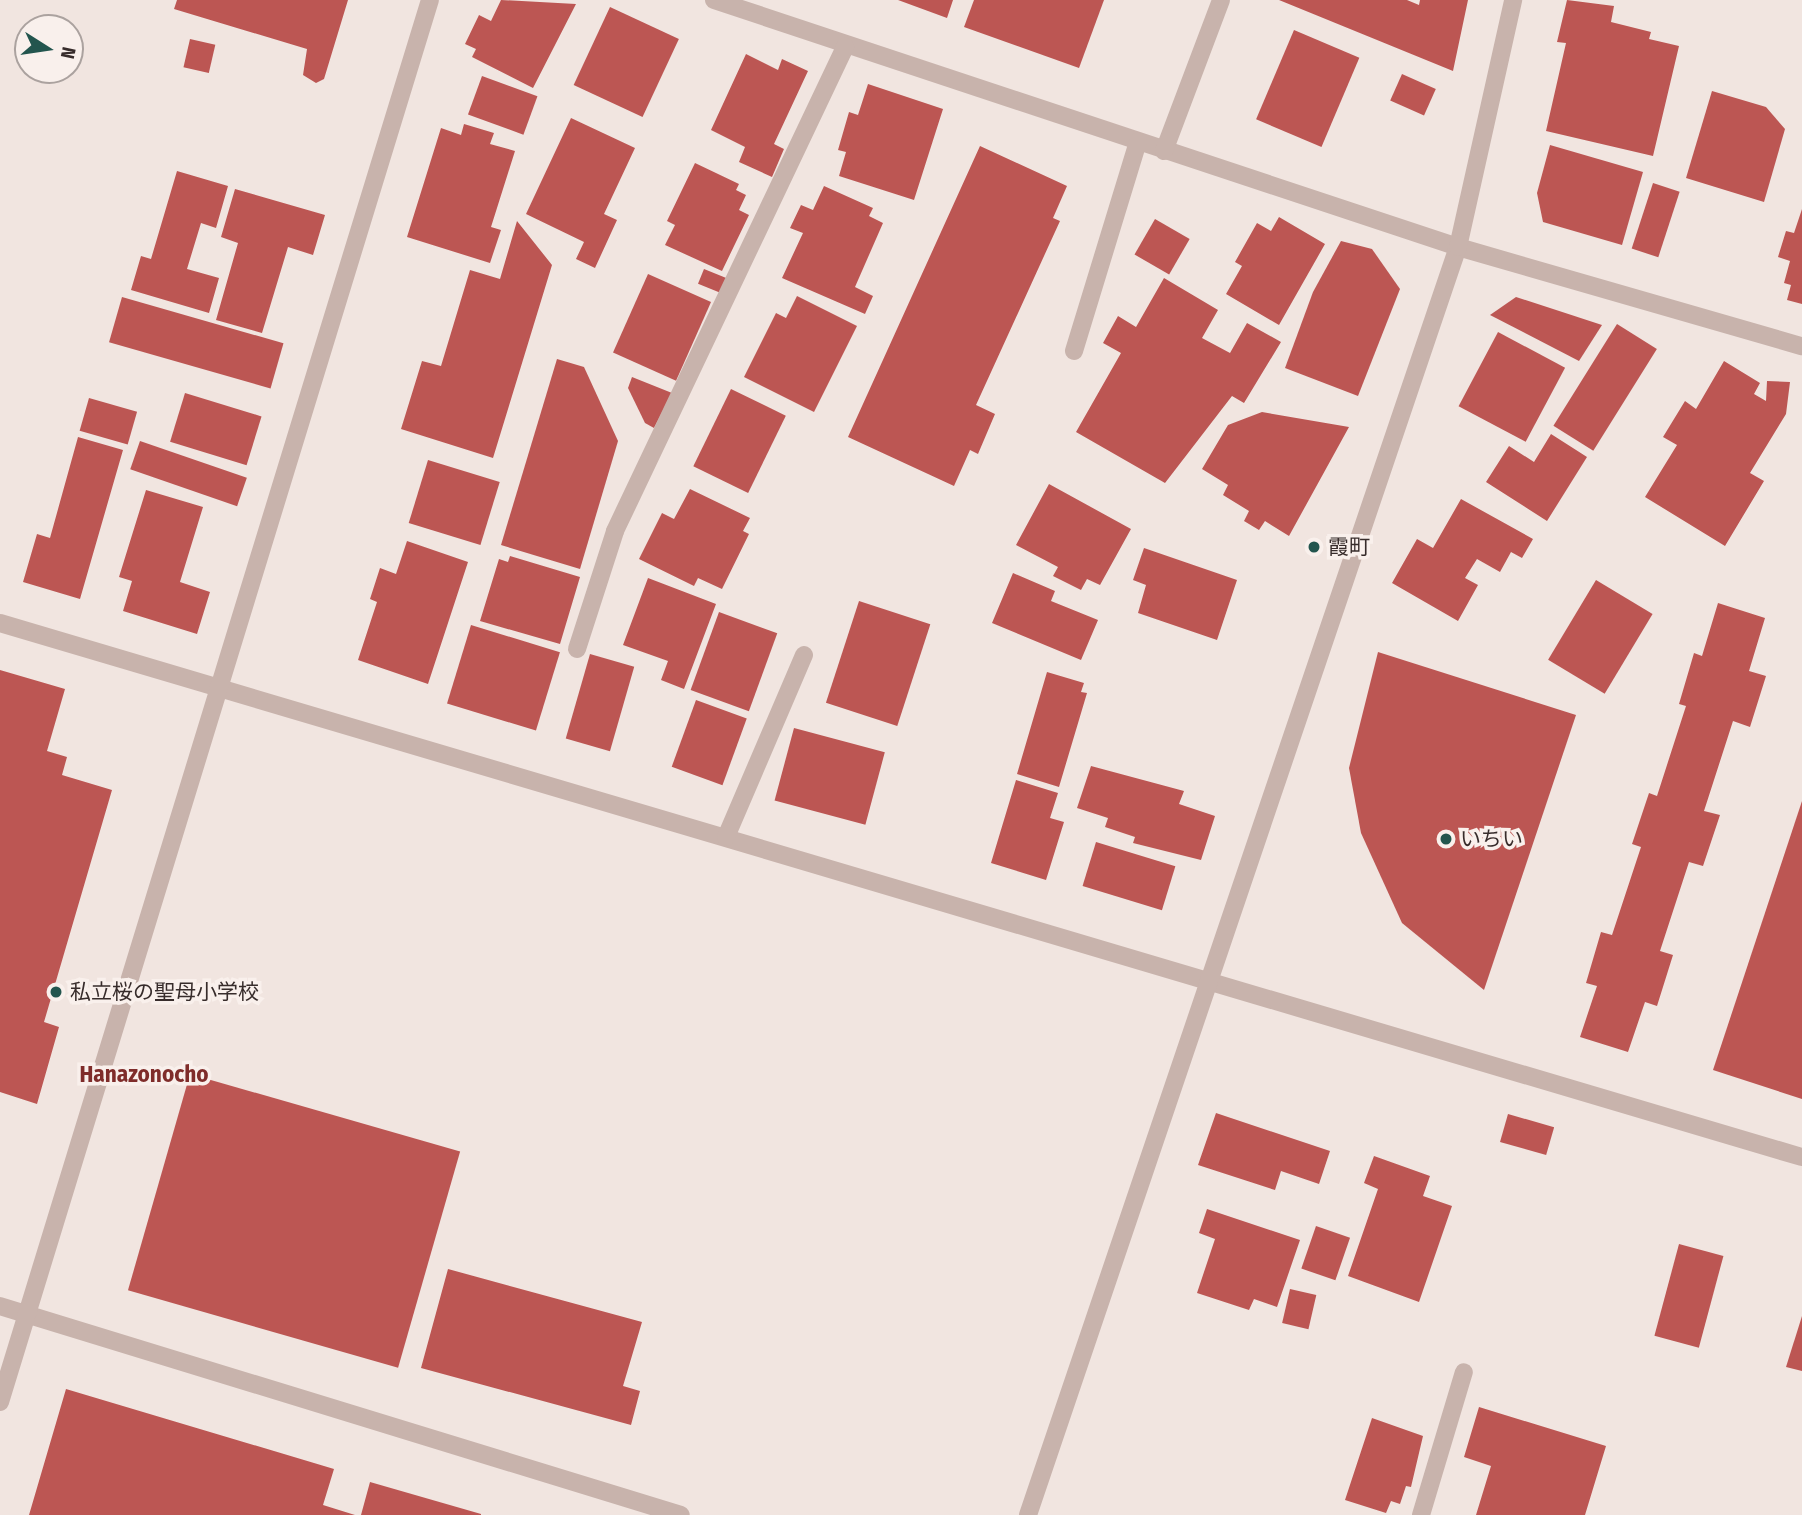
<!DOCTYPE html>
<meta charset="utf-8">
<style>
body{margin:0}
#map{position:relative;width:1802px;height:1515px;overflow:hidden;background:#f1e5e0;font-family:"Fira Sans Condensed","Noto Sans JP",sans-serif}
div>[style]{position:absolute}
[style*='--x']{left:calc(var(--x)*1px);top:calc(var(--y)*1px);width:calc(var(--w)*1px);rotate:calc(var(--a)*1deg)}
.building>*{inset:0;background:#bc5653;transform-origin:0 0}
.minor>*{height:18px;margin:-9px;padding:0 9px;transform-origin:9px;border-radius:9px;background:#c8b3ac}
.dots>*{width:19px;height:19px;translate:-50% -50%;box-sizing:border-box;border:4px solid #f9f0ec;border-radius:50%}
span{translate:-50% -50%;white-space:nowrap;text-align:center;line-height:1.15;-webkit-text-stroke:7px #f9f0ec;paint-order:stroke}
.poi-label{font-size:21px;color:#372c2b}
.left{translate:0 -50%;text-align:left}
.neighbourhood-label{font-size:23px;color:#7f2c2a;font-weight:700}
.north{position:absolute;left:14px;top:14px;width:70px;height:70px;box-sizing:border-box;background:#f9f0ec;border:2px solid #aba29f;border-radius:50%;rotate:102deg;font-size:19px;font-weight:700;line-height:28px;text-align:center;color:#372c2b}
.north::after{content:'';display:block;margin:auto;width:24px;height:32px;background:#23554e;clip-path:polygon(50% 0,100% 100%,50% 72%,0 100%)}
</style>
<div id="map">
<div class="building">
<i style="clip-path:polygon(177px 0,348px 0,324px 79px,316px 83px,303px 75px,307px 49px,174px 9px)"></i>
<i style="clip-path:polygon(501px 0,576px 4px,533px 88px,472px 57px,476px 49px,465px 44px,479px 15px,491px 21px)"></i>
<i style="clip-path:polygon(898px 0,953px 0,947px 18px)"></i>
<i style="clip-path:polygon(974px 0,1104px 0,1079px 68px,964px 27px)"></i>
<i style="clip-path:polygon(1279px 0,1407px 0,1419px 5px,1420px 0,1468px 0,1453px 71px)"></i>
<i style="clip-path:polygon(1567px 0,1614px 6px,1611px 22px,1651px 32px,1649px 39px,1679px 46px,1653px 156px,1546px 131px,1566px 43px,1557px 42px)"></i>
<i style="left:610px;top:7px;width:76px;height:86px;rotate:25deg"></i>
<i style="left:1294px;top:30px;width:71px;height:97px;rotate:23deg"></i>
<i style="left:190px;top:39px;width:26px;height:29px;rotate:13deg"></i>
<i style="clip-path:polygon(746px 54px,778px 70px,782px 59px,808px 71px,774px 144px,784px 149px,772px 177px,739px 162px,745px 147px,711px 130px)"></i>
<i style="left:1402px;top:74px;width:37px;height:29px;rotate:24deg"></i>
<i style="left:482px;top:76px;width:59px;height:41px;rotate:20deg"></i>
<i style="clip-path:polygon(868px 84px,943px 109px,914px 200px,839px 176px,846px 152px,838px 150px,849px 112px,858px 115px)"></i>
<i style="clip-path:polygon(1712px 91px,1766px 107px,1785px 129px,1764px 202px,1686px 178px)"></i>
<i style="clip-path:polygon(571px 118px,635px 148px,604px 214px,617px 220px,595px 268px,576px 259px,584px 242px,526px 214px)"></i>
<i style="clip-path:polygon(464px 124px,494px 133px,490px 144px,515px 151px,491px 227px,501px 230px,490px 263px,407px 237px,441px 128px,461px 135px)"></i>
<i style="clip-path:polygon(1550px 145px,1643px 172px,1622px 245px,1543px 222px,1537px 193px)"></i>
<i style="clip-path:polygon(980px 146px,1067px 186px,1053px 218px,1060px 221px,976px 405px,995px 414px,978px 454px,970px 450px,954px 486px,848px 437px)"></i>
<i style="clip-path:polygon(695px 163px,739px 184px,736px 190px,746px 195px,739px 210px,749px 215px,722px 271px,665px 245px,675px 225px,667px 221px)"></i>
<i style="clip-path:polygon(177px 171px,228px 186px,216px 228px,201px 223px,187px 269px,219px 278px,209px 313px,131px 290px,141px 256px,151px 259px)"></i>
<i style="left:1653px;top:183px;width:28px;height:69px;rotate:18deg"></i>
<i style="clip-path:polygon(824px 186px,873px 208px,869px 216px,883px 223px,855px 287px,873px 296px,865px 314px,782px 278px,803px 233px,790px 228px,801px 205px,813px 210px)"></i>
<i style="clip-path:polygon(235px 189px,325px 215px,313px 255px,288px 247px,262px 333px,216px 320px,238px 243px,221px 237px)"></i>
<i style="clip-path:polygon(1802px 209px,1802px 304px,1787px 300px,1791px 285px,1784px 283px,1790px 261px,1778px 257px,1786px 231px,1794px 233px)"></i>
<i style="clip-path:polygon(1279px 217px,1325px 244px,1279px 325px,1226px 294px,1242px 266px,1235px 262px,1257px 223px,1271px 231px)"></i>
<i style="left:1155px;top:219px;width:40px;height:41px;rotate:30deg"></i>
<i style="clip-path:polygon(517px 221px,552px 265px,493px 458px,401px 429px,422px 361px,441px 366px,470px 270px,500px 279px)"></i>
<i style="clip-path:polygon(1341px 241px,1372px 249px,1400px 289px,1358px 396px,1285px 368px,1313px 292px)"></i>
<i style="left:704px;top:269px;width:24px;height:16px;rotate:22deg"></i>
<i style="left:648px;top:274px;width:69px;height:86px;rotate:24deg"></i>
<i style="clip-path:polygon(1164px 278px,1218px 310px,1202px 338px,1230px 353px,1247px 323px,1281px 342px,1244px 403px,1232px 396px,1165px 483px,1076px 432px,1121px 353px,1103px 343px,1118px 316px,1136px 327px)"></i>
<i style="clip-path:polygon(797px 296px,857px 326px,814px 412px,744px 377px,776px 313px,786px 318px)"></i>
<i style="left:122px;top:297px;width:168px;height:47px;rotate:16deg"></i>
<i style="clip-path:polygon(1516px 297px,1602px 325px,1579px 361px,1490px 315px)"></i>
<i style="left:1617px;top:324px;width:47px;height:120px;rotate:32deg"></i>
<i style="left:1498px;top:332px;width:76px;height:84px;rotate:28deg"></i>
<i style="clip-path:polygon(557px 359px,584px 367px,618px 441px,580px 569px,501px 545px)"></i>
<i style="clip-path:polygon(1724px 361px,1760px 383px,1754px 394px,1766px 401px,1767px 381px,1790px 382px,1786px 414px,1750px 473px,1764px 481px,1725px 546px,1645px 497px,1677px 445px,1663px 437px,1685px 401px,1696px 409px)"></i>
<i style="clip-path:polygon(632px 377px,672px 393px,654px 428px,645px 423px,628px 388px)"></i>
<i style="left:731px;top:389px;width:61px;height:86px;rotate:26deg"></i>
<i style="left:185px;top:393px;width:80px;height:51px;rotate:17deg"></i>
<i style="left:89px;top:398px;width:50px;height:34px;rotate:16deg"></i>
<i style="clip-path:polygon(1262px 412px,1349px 427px,1289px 536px,1265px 521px,1259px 530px,1244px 521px,1249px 511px,1223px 495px,1228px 485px,1202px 469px,1228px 425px)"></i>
<i style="clip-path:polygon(1551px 434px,1587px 457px,1547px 521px,1486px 482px,1509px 446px,1534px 462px)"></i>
<i style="clip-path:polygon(78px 437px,123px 450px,80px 599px,23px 582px,37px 534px,50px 538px)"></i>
<i style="left:140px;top:441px;width:113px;height:30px;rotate:19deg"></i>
<i style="left:428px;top:460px;width:75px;height:66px;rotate:17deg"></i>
<i style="clip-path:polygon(1049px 484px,1131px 529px,1100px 585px,1087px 579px,1081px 590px,1053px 576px,1058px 567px,1016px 545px)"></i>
<i style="clip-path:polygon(690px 489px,750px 518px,743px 531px,749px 534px,722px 589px,698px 578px,694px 586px,639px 559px,662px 513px,674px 519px)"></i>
<i style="clip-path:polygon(146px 490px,203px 507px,180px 582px,210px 592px,197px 634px,123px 611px,132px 581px,119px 577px)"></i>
<i style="clip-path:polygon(1461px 499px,1533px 539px,1522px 558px,1511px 552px,1500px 572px,1477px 559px,1465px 578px,1478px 585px,1458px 621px,1392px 583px,1417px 539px,1433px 548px)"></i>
<i style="clip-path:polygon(407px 541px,468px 562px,428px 684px,358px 660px,377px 602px,370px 599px,380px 568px,396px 574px)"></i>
<i style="clip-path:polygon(1144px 548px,1237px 580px,1217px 640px,1138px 613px,1146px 585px,1133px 580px)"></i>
<i style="clip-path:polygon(510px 556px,580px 577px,560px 644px,480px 621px,499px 559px,508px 562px)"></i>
<i style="clip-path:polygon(1013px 573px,1055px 591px,1051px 601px,1098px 620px,1081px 660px,992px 623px)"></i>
<i style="clip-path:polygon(648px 578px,716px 604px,684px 689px,661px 680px,668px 661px,623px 645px)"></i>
<i style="left:1596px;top:580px;width:66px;height:93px;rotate:31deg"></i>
<i style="left:859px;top:601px;width:75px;height:107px;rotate:18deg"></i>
<i style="clip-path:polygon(1718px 603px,1765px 618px,1749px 671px,1766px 676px,1750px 727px,1733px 721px,1704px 811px,1720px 815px,1703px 866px,1689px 862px,1660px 951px,1673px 955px,1657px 1006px,1645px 1002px,1628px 1052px,1580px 1037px,1597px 986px,1586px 983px,1601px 932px,1612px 935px,1641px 847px,1632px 844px,1649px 793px,1657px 796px,1686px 706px,1679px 704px,1694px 653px,1702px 656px)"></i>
<i style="left:719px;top:612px;width:62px;height:83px;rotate:20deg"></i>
<i style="left:471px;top:625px;width:93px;height:82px;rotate:17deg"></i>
<i style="clip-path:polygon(1378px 652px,1576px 715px,1484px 990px,1402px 923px,1361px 833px,1349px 768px)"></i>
<i style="left:590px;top:654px;width:46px;height:88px;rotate:16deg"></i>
<i style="clip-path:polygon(0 670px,65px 689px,47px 751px,67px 757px,62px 775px,112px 790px,44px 1022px,59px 1027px,37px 1104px,0 1092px)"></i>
<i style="clip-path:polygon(1047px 672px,1084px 683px,1081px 692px,1087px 693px,1059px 787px,1017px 774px)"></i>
<i style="left:696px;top:700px;width:54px;height:71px;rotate:20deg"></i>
<i style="left:794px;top:728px;width:94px;height:75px;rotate:15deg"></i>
<i style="clip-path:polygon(1091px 766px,1184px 791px,1179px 804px,1215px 816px,1201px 860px,1133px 843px,1135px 837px,1105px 827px,1108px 818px,1077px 808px)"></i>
<i style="clip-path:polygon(1016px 780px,1058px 793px,1050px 818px,1064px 822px,1046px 880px,991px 863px)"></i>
<i style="clip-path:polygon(1802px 801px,1802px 1099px,1713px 1070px)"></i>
<i style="left:1096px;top:842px;width:83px;height:46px;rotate:17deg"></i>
<i style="left:190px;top:1074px;width:281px;height:225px;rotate:16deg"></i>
<i style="clip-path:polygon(1216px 1113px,1330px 1151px,1319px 1184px,1281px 1171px,1275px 1190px,1198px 1165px)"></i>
<i style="left:1508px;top:1114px;width:48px;height:29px;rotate:16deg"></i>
<i style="clip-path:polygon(1374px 1156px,1430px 1176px,1423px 1196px,1452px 1206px,1419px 1302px,1348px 1276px,1378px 1189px,1364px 1183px)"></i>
<i style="clip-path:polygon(1207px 1209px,1300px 1240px,1277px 1307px,1254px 1299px,1249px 1310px,1197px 1293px,1215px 1239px,1199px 1233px)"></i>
<i style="left:1316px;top:1226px;width:36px;height:45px;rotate:19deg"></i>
<i style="left:1679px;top:1244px;width:46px;height:95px;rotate:15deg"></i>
<i style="clip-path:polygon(448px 1269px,642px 1322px,623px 1386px,640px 1391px,631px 1425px,421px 1368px)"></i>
<i style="left:1290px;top:1289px;width:27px;height:35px;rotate:13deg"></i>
<i style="clip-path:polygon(1802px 1316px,1802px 1371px,1786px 1367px)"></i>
<i style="clip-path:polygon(66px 1389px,334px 1469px,323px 1505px,355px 1515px,29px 1515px)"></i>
<i style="clip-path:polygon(1479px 1407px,1606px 1446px,1585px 1515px,1476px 1515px,1491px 1466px,1464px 1457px)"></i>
<i style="clip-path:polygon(1372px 1418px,1423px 1436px,1411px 1487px,1406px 1486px,1400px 1504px,1391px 1501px,1386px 1513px,1345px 1500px)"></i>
<i style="clip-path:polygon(370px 1482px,481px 1514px,481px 1515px,361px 1515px)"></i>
</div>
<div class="minor">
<i style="--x:714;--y:0;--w:784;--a:18.37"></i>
<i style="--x:1458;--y:247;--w:358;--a:16.1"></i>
<i style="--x:1164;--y:151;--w:161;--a:-69.3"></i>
<i style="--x:1074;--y:351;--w:219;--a:-73"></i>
<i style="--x:0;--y:623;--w:1879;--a:16.51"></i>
<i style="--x:577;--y:649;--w:124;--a:-72.1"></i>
<i style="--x:615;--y:531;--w:536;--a:-64.58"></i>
<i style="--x:726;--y:837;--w:198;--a:-66.8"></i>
<i style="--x:0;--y:1306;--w:712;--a:17.06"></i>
<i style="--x:0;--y:1402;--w:1466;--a:-72.95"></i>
<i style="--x:1028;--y:1515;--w:1339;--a:-71.27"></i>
<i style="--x:1458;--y:247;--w:253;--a:-77.4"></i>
<i style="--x:1421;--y:1515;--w:149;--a:-73.3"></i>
</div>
<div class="dots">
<i style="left:1314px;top:547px;background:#23554e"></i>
<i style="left:1446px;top:839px;background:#23554e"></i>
<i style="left:56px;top:992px;background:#23554e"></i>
</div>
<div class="poi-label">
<span class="left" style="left:1328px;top:547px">霞町</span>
<span class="left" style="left:1460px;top:839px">いちい</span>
<span class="left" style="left:70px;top:992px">私立桜の聖母小学校</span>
</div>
<div class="neighbourhood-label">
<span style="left:144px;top:1074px">Hanazonocho</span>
</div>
<div class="north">N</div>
</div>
